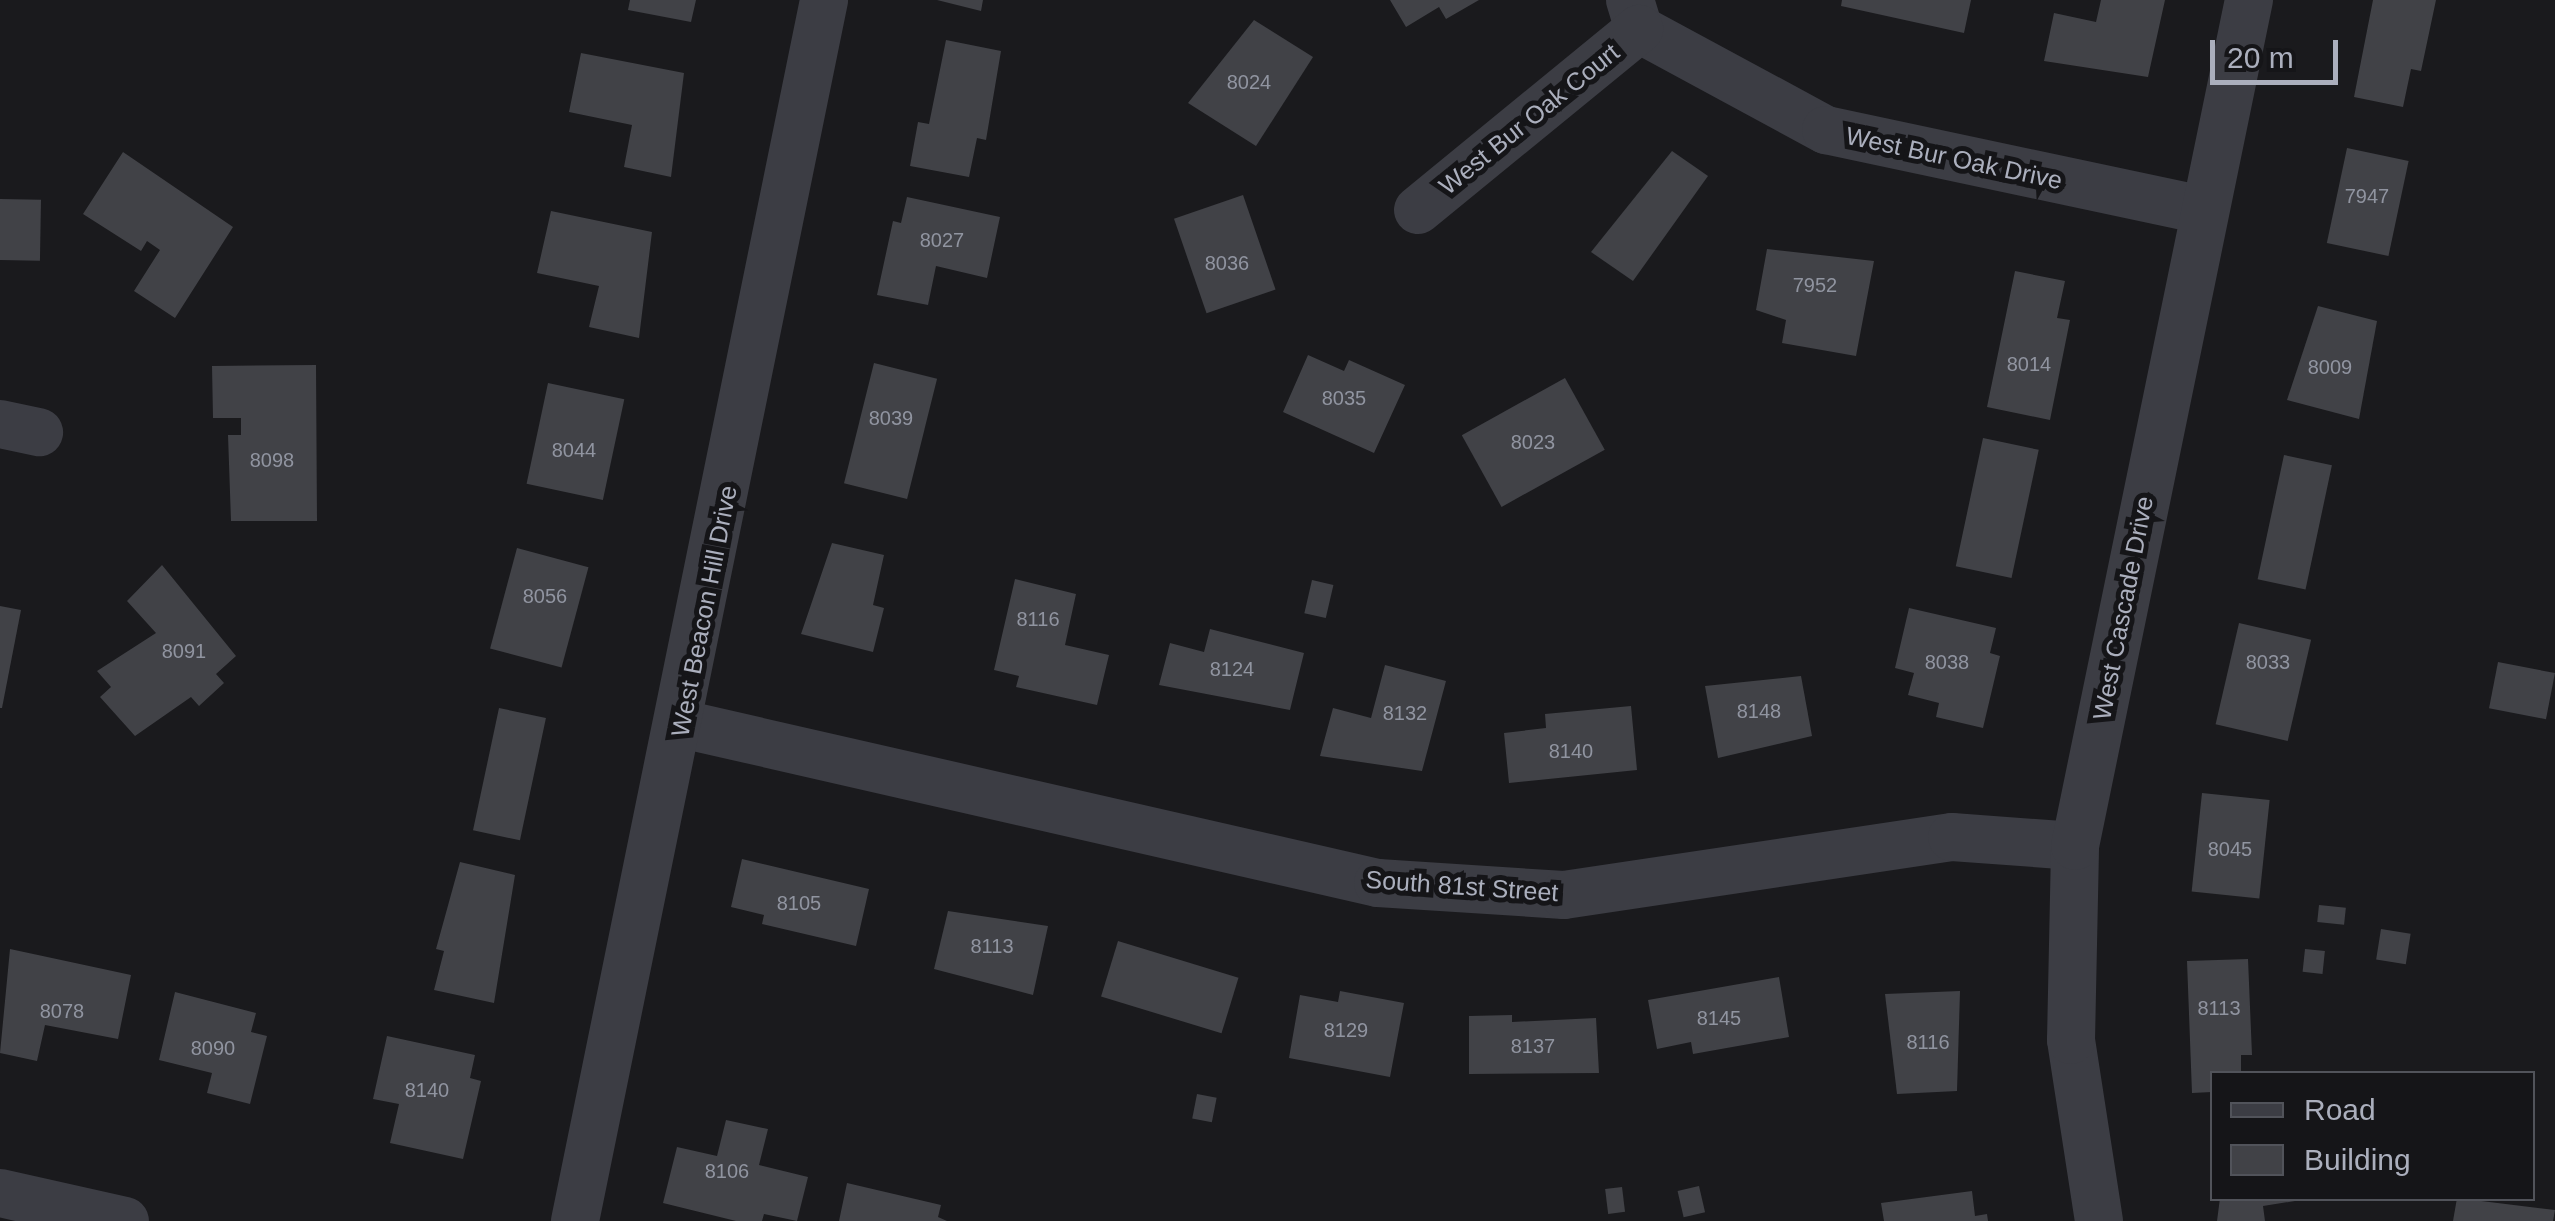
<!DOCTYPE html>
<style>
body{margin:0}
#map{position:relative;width:2555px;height:1221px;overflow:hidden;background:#1a1a1d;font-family:Helvetica,sans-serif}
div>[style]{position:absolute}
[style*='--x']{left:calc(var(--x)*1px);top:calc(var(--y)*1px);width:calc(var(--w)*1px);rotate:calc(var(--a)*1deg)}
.building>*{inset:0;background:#414247;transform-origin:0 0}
.minor>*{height:48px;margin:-24px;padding:0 24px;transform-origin:24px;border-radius:24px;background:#3c3d44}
span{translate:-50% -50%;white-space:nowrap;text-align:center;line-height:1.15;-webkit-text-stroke:10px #151518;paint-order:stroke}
.number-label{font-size:20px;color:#9094a0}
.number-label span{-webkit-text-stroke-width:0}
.street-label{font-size:25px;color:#abafbd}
.legend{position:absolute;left:2210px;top:1071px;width:325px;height:130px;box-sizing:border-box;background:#151518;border:2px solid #51535a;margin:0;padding:12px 18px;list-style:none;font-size:30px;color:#abafbd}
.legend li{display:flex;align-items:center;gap:20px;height:50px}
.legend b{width:50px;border:2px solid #51535a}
.scale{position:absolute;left:2210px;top:40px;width:128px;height:45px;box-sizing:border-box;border:5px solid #abafbd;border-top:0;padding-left:12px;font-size:30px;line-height:35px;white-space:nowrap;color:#abafbd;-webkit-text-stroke:8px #151518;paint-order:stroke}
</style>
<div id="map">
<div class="building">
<i style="clip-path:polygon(630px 0,696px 0,691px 22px,628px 10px)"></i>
<i style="clip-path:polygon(937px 0,983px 0,981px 11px)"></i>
<i style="clip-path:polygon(1390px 0,1479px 0,1446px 19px,1439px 7px,1406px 27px)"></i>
<i style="clip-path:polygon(1842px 0,1971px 0,1964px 33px,1841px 6px)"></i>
<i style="clip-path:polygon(2101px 0,2165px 0,2148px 77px,2044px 61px,2054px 13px,2096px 22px)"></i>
<i style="clip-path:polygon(2373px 0,2436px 0,2421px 71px,2411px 69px,2403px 107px,2354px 97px)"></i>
<i style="clip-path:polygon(1254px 20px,1313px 57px,1256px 146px,1188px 103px)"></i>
<i style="clip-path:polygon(946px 40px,1001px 51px,986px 140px,977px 138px,969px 177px,910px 166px,918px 122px,929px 124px)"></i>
<i style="clip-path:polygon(581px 53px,684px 73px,671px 177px,624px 167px,632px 125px,569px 112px)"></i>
<i style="left:2347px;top:148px;width:63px;height:97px;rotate:12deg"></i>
<i style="clip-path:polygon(1672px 151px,1708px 176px,1633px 281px,1591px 252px)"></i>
<i style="clip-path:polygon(123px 152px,233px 227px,175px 318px,134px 291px,160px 250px,147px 241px,141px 251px,83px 214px)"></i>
<i style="left:1243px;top:195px;width:100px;height:73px;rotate:71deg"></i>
<i style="clip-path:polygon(907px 197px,1000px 217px,987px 278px,936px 266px,928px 305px,877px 295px,893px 221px,901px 223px)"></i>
<i style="left:0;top:199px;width:41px;height:61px;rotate:1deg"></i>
<i style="clip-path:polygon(551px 211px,652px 232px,639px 338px,589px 327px,599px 286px,537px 273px)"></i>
<i style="clip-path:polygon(1767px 249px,1874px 261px,1856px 356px,1782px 343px,1786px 320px,1756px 310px)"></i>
<i style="clip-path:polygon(2015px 271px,2065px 281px,2057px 318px,2070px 320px,2050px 420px,1987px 407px)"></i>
<i style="clip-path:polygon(2318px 306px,2377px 321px,2359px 419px,2287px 400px)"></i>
<i style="clip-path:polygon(1308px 355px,1344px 371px,1349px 360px,1405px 385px,1374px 453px,1283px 412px)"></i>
<i style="left:874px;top:363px;width:65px;height:124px;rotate:14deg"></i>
<i style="clip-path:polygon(316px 365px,317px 521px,231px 521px,228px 435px,241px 435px,241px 418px,213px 418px,212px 366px)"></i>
<i style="left:1565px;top:378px;width:82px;height:118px;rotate:61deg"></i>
<i style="left:548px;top:383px;width:78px;height:103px;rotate:12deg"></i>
<i style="left:1983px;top:438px;width:57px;height:131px;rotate:12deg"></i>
<i style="left:2284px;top:455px;width:49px;height:127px;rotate:12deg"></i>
<i style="clip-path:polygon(832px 543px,884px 555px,873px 605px,884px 608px,873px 652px,801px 634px)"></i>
<i style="left:517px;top:548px;width:74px;height:104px;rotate:15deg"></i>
<i style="clip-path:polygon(162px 565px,236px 656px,216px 674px,224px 683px,199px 706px,191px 697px,135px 736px,100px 697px,111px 687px,97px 671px,156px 633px,127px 601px)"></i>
<i style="clip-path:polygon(1015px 579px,1076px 594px,1065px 645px,1109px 655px,1097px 705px,1016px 687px,1019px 676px,994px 670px)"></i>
<i style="left:1312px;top:580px;width:22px;height:34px;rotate:13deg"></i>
<i style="clip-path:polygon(0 606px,21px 610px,2px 708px,0 708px)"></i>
<i style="clip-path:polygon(1909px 608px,1996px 628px,1990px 653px,2000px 656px,1983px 728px,1936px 717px,1939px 703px,1908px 695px,1914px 673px,1895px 668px)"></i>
<i style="left:2239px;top:623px;width:74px;height:104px;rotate:13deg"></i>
<i style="clip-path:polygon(1210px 629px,1304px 653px,1290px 710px,1159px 685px,1170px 643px,1204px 652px)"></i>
<i style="left:2498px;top:662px;width:58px;height:47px;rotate:11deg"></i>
<i style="clip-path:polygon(1385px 665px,1446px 681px,1422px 771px,1320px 756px,1333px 708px,1371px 718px)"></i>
<i style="clip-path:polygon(1801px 676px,1812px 736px,1718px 758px,1705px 686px)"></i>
<i style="clip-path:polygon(1631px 706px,1637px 770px,1509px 783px,1504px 733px,1546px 728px,1545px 714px)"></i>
<i style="left:499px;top:708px;width:48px;height:125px;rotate:12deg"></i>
<i style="left:2202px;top:793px;width:68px;height:99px;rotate:6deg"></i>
<i style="clip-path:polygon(742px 859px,869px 889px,856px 946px,762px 924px,764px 915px,731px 907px)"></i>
<i style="clip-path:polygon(460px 862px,515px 875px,494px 1003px,434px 990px,444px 951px,436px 949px)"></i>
<i style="left:2319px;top:905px;width:27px;height:17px;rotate:6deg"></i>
<i style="clip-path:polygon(948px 911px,1048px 926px,1033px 995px,934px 969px)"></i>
<i style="left:2381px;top:929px;width:30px;height:31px;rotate:9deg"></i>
<i style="left:1118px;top:941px;width:126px;height:58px;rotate:17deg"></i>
<i style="clip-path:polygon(10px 949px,131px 975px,118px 1039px,45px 1025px,37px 1061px,0 1053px)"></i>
<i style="left:2305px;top:949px;width:20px;height:23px;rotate:6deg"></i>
<i style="clip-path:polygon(2248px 959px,2252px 1055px,2241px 1055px,2241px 1074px,2212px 1074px,2212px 1092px,2192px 1093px,2187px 961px)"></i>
<i style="clip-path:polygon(1779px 977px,1789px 1037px,1693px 1054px,1691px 1042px,1657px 1049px,1648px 1000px)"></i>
<i style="clip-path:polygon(1340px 991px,1404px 1003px,1390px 1077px,1289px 1058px,1300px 995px,1338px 1002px)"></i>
<i style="clip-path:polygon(1960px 991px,1957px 1091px,1897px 1094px,1885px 994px)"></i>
<i style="clip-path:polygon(175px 992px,256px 1013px,251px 1032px,267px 1036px,250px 1104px,207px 1093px,212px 1073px,159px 1060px)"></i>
<i style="clip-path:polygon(1512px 1015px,1512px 1022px,1596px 1018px,1599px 1073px,1469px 1074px,1469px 1016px)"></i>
<i style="clip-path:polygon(387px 1036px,475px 1055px,470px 1078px,481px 1081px,463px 1159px,390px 1143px,399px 1104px,373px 1099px)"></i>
<i style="left:1197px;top:1094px;width:20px;height:25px;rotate:11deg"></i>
<i style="clip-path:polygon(726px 1120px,768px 1129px,759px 1165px,808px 1177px,797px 1221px,764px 1214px,762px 1221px,736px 1221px,663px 1203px,677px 1147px,717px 1156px)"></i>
<i style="clip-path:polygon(847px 1183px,941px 1205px,938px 1217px,947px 1221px,839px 1221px)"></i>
<i style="left:1699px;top:1186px;width:27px;height:22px;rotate:77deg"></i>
<i style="left:1622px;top:1187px;width:25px;height:17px;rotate:83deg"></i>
<i style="clip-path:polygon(1972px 1191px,1975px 1216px,1987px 1214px,1988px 1221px,1884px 1221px,1881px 1203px)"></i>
<i style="clip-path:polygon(2220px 1198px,2295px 1198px,2295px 1201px,2263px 1206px,2265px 1221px,2217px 1221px)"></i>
<i style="clip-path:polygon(2457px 1198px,2555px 1210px,2553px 1221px,2453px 1221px)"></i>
</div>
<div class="minor">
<i style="--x:1630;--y:0;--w:30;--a:73"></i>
<i style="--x:1639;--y:29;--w:213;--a:28.4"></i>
<i style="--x:1826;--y:130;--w:385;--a:12"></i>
<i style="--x:1418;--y:210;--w:286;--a:-39.3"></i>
<i style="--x:0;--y:424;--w:40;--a:12"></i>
<i style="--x:682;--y:724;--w:714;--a:12.87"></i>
<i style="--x:1378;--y:883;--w:186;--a:3.7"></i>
<i style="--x:1564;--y:895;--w:392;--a:-8.5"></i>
<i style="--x:1952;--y:837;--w:123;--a:4.2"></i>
<i style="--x:0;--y:1193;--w:128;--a:12.6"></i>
<i style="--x:575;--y:1221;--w:1246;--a:-78.47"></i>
<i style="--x:2099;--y:1221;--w:183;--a:-98.8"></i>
<i style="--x:2071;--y:1040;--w:194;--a:-88.8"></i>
<i style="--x:2075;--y:846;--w:864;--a:-78.38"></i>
</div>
<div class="number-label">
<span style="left:1249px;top:82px">8024</span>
<span style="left:2367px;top:196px">7947</span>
<span style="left:942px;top:240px">8027</span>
<span style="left:1227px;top:263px">8036</span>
<span style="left:1815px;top:285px">7952</span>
<span style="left:2029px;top:364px">8014</span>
<span style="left:2330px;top:367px">8009</span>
<span style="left:1344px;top:398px">8035</span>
<span style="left:891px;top:418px">8039</span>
<span style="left:1533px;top:442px">8023</span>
<span style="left:574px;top:450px">8044</span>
<span style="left:272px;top:460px">8098</span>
<span style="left:545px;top:596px">8056</span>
<span style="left:1038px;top:619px">8116</span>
<span style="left:184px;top:651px">8091</span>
<span style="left:1947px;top:662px">8038</span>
<span style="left:2268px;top:662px">8033</span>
<span style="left:1232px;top:669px">8124</span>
<span style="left:1759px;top:711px">8148</span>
<span style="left:1405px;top:713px">8132</span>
<span style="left:1571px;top:751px">8140</span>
<span style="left:2230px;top:849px">8045</span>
<span style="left:799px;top:903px">8105</span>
<span style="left:992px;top:946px">8113</span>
<span style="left:2219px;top:1008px">8113</span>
<span style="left:62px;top:1011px">8078</span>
<span style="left:1719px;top:1018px">8145</span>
<span style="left:1346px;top:1030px">8129</span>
<span style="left:1928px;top:1042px">8116</span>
<span style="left:1533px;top:1046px">8137</span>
<span style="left:213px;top:1048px">8090</span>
<span style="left:427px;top:1090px">8140</span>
<span style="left:727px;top:1171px">8106</span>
</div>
<div class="street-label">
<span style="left:1529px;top:119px;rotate:-39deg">West Bur Oak Court</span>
<span style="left:1954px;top:158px;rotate:12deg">West Bur Oak Drive</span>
<span style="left:2123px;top:608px;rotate:-79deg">West Cascade Drive</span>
<span style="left:704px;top:611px;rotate:-79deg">West Beacon Hill Drive</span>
<span style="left:1462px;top:886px;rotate:4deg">South 81st Street</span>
</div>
<ul class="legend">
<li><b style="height:12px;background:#3c3d44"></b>Road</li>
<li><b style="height:28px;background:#414247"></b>Building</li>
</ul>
<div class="scale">20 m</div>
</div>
